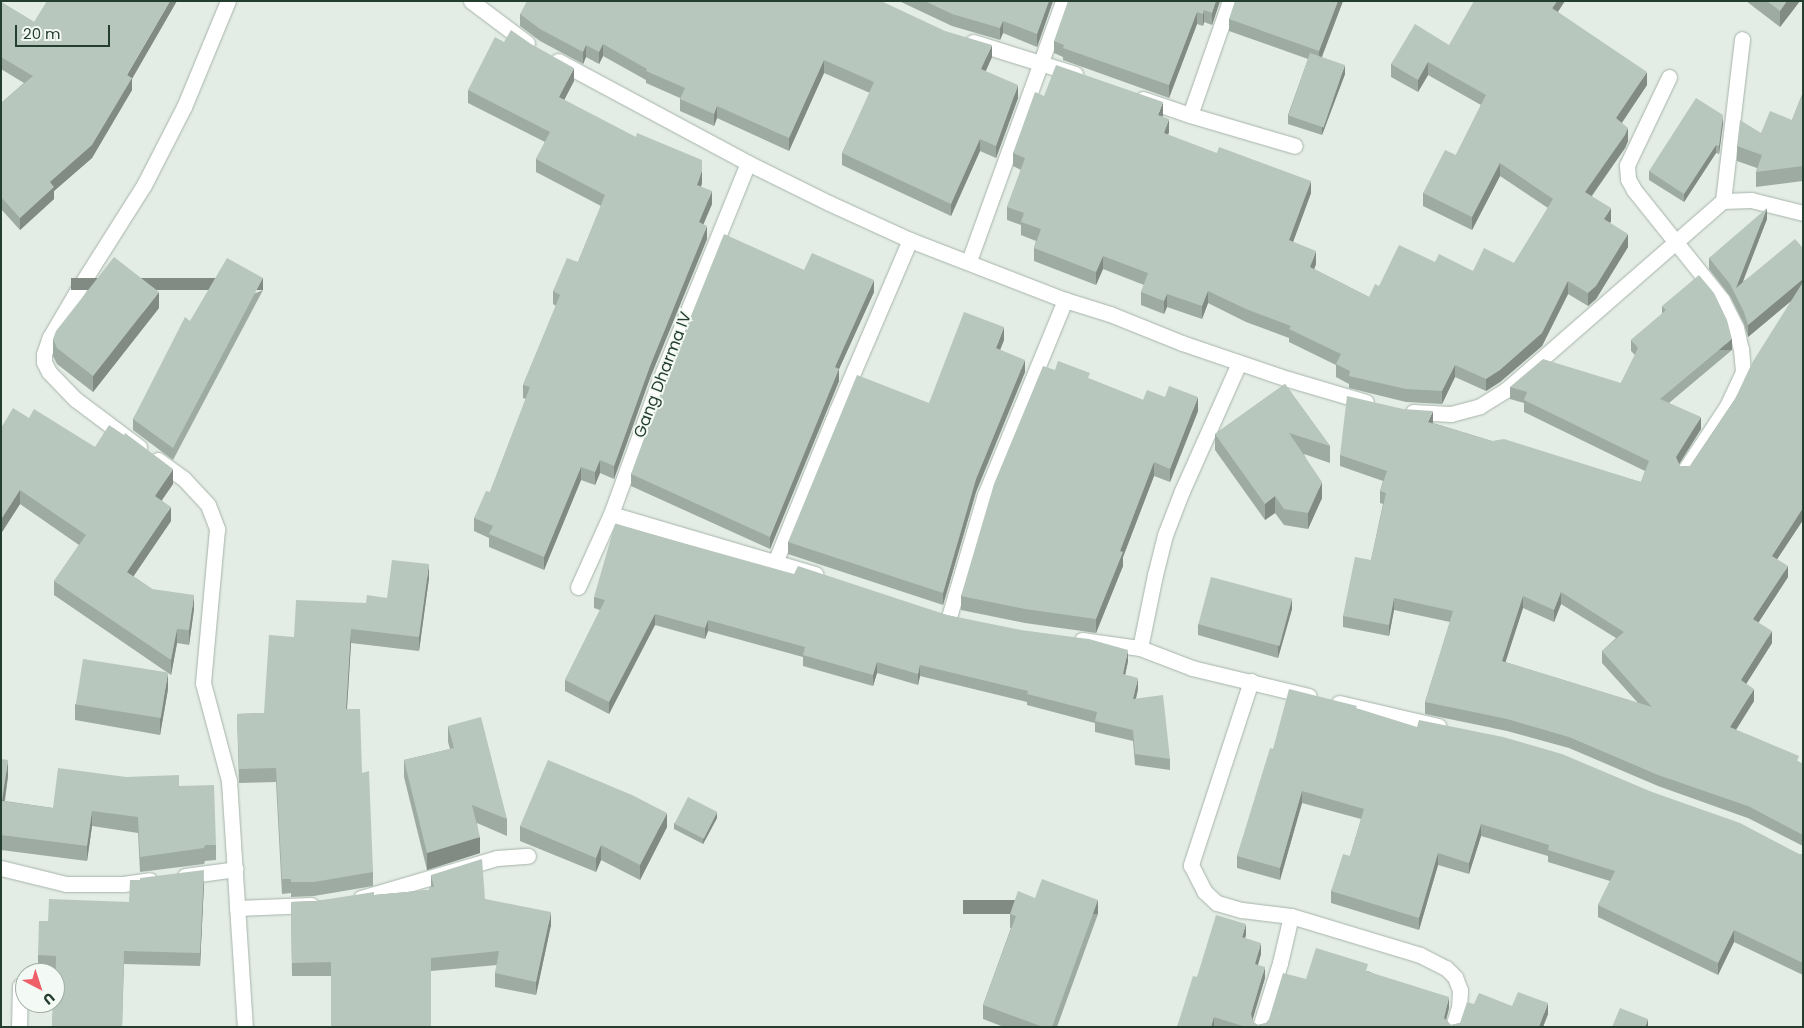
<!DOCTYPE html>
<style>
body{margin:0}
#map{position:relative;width:1804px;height:1028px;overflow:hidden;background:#e3ece5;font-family:Poppins,sans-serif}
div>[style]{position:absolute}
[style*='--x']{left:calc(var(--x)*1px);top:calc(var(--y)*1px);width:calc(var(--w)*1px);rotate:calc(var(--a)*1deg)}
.roads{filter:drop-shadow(0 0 1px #a6b4aa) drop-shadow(0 0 1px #a6b4aa)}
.street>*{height:15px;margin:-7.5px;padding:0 7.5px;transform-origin:7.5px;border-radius:7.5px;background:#fff}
.wall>*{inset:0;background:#9eaba3}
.shaded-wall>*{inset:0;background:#818b84;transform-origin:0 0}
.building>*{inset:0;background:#b8c7bd;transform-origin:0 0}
span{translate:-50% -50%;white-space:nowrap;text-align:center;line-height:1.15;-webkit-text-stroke:4px #f3f9f4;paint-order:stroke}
.street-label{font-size:16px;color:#233d2e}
.frame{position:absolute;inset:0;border:2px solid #233d2e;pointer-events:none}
.north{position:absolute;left:15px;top:963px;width:50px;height:50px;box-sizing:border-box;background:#f3f9f4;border:1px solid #a0aea5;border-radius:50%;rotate:140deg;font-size:14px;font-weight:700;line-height:20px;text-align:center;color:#233d2e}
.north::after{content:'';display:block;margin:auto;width:18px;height:22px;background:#ee5f67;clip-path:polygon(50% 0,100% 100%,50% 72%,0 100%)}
.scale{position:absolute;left:15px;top:25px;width:95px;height:22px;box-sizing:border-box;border:2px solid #233d2e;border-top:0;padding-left:6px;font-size:15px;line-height:18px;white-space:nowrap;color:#233d2e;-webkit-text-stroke:4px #f3f9f4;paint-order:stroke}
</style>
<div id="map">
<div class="roads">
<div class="street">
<i style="--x:471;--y:1;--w:70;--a:36.9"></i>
<i style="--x:973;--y:42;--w:107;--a:17.4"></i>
<i style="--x:558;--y:61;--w:216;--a:28.2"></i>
<i style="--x:748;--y:163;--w:90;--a:26.3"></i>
<i style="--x:829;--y:203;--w:89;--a:24.6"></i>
<i style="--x:910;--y:240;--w:166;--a:21.2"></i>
<i style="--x:1065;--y:300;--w:47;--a:17.3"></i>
<i style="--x:1110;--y:314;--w:78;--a:21.9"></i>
<i style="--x:1182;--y:343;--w:112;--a:18.8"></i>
<i style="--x:1288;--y:379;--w:81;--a:16.4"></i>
<i style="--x:1669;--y:77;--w:98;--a:115.5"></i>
<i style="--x:1627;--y:165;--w:14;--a:86"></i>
<i style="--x:1628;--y:179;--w:13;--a:61"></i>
<i style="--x:1634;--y:190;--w:141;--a:51.3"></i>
<i style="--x:1722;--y:300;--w:31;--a:63"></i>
<i style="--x:1736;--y:328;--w:22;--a:77"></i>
<i style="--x:1741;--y:349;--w:23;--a:85"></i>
<i style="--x:1743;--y:372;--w:38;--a:115"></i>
<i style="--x:1727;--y:406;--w:77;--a:123.3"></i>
<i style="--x:1143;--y:99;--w:50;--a:18.8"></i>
<i style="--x:1190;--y:115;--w:109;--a:16.4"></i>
<i style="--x:1190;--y:115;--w:121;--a:-70.7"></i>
<i style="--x:1723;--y:201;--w:163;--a:-83.3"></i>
<i style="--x:969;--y:261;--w:276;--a:-70.1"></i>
<i style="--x:1413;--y:412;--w:38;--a:3"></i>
<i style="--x:1451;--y:414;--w:30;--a:-15"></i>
<i style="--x:1480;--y:406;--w:31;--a:-32"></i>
<i style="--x:1506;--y:390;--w:288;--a:-41.1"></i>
<i style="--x:1723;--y:201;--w:28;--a:-2"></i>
<i style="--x:1751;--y:200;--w:54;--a:14"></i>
<i style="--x:139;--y:447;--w:80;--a:-143.1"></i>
<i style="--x:75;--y:399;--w:37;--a:-134"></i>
<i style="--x:49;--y:372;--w:11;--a:-117"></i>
<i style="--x:44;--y:362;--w:8;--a:-90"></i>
<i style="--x:44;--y:354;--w:18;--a:-71"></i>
<i style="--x:50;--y:337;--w:53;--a:-59.6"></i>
<i style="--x:77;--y:291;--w:125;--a:-57.7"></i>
<i style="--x:144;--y:185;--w:88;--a:-62.9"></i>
<i style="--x:184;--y:107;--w:115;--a:-67.5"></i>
<i style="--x:158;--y:460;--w:32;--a:36"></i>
<i style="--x:184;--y:479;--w:35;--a:47"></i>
<i style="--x:208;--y:505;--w:26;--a:69"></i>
<i style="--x:217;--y:529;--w:155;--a:95.2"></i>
<i style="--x:203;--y:683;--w:101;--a:75.1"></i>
<i style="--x:229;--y:781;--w:247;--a:86.3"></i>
<i style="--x:611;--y:514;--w:213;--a:16.4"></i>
<i style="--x:776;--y:560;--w:162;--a:-67.9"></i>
<i style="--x:837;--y:410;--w:185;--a:-66.8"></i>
<i style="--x:578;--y:587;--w:80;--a:-65.7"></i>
<i style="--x:611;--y:514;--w:140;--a:-70"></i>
<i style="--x:659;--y:382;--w:236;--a:-67.9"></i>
<i style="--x:949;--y:617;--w:127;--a:-73.6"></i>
<i style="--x:985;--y:495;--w:211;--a:-67.7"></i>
<i style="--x:1082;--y:640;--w:59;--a:7.9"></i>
<i style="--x:1140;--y:648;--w:56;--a:21"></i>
<i style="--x:1192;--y:668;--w:120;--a:13.5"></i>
<i style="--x:1140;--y:648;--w:75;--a:-78.4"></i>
<i style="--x:1155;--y:575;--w:41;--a:-76"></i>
<i style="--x:1165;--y:535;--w:47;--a:-68.9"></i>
<i style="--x:1182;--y:491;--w:140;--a:-66"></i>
<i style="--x:1251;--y:681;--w:194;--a:108.1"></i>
<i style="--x:1191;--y:865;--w:30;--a:63"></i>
<i style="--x:1205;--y:892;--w:16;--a:43"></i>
<i style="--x:1217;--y:903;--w:26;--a:16"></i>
<i style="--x:1242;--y:910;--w:49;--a:7"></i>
<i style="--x:1291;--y:916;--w:48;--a:103.2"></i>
<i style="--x:1280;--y:963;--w:67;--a:107.4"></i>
<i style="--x:1339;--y:703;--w:102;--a:13.1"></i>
<i style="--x:1;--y:868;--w:67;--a:13.8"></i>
<i style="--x:66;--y:884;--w:57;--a:0"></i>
<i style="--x:123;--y:884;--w:27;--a:-8"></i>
<i style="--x:185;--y:876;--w:51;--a:-7.8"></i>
<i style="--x:361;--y:898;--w:142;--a:-16.4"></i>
<i style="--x:497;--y:858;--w:31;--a:-4"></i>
<i style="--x:237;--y:908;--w:74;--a:-2.3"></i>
<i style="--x:1291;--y:916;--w:135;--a:16.8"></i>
<i style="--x:1420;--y:955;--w:29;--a:27"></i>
<i style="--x:1446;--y:968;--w:13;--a:45"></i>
<i style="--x:1455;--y:977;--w:14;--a:69"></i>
<i style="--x:1460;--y:990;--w:17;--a:93"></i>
<i style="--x:1459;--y:1007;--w:21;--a:107"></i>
<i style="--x:19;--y:1027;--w:41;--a:-88.6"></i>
</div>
</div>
<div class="wall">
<i style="clip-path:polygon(899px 1px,1053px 1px,1037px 47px,1003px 33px,1000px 40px,952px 26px)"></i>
<i style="clip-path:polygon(1220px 1px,1212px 25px,1204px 22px,1203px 26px,1197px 24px,1169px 98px,1063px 60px,1063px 57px,1054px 53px,1054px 41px)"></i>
<i style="clip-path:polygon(1343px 1px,1322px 57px,1345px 74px,1322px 135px,1288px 124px,1288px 115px,1308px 59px,1229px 31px,1229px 19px)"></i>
<i style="clip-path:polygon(1746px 1px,1800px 1px,1780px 27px)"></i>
<i style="clip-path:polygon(1px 2px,34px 22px,132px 79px,132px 90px,92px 158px,54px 191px,54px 199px,20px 230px,1px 209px,1px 103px,24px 83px,1px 69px)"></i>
<i style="clip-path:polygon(1558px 12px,1647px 85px,1622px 123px,1628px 141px,1625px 148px,1592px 196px,1611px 221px,1610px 223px,1628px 247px,1596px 299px,1588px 306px,1568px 294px,1542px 346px,1500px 382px,1486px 391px,1455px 377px,1442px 404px,1406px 402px,1349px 388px,1349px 384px,1336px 377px,1336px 365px,1289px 342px,1289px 338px,1246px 322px,1208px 303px,1202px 319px,1167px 307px,1164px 314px,1141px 305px,1141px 292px,1144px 285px,1103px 269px,1096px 285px,1034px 261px,1034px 248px,1036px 241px,1021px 235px,1021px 225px,1007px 220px,1007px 207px,1021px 170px,1013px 166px,1013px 153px,1044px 96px,1163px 115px,1162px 117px,1169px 132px,1168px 135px,1311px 193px,1293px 242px,1316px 264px,1314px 269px,1369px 297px,1379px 286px,1435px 262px,1473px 271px,1514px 263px,1548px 208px,1500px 176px,1472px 230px,1423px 206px,1423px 193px,1456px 155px,1481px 105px,1428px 75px,1418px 92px,1391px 77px,1391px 64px,1449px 45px)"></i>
<i style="clip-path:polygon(520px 14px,992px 57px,985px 71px,1018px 98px,996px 158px,980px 151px,951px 216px,842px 165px,842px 153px,870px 93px,824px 73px,789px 151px,717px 118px,714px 126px,680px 111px,680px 98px,646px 83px,646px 80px,603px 56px,599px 64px,586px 57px,583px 64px,540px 41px,520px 26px)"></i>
<i style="clip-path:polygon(574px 81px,564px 100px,702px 183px,701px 187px,712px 204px,703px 224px,707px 239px,650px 378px,614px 479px,600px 473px,595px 485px,581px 480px,544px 570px,489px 547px,489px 538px,474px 531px,474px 518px,490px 492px,526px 399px,523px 398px,523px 385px,556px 306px,553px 304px,553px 291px,578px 262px,601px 206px,536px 172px,536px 159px,545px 142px,468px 103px,468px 90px)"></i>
<i style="clip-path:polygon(1803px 92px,1803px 181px,1756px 187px,1756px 172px,1757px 168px,1737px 161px,1737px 146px,1761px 133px,1792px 120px)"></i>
<i style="clip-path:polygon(1723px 123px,1719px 154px,1716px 153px,1684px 202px,1649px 180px,1649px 171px)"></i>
<i style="clip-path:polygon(evenodd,1767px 219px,1742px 282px,1803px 248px,1803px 520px,1777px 559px,1788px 577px,1758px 623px,1772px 643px,1746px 684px,1754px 701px,1736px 730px,1803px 764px,1803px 846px,1748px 818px,1658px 786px,1569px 748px,1507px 731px,1425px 714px,1425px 702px,1450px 622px,1394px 610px,1389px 636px,1343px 627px,1343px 616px,1371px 560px,1383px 504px,1380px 503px,1380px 491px,1383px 481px,1340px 466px,1340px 455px,1433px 422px,1433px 423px,1492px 441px,1641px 482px,1645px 471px,1524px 412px,1524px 403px,1510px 399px,1510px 387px,1621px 383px,1635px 355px,1631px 351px,1631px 340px,1662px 314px,1662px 306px,1732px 350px,1669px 403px,1701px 429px,1679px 464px,1680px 466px,1690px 466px,1735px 399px,1791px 301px,1748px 337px,1744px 324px,1730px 296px,1709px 269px,1709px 258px,1767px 219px,1561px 604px,1616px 638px,1602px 651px,1602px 663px,1638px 703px,1505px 662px,1523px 608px,1554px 622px,1561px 604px)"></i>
<i style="clip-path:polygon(804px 270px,874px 292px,839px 369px,839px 381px,770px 549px,631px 486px,631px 474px)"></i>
<i style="clip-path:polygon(263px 290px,173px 460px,133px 430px,133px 419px,190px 321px)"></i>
<i style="clip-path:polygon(159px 308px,93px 392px,57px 364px,53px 356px,53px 339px)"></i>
<i style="clip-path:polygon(1004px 340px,1000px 350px,1025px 372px,976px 492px,943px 605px,788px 554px,788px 542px,929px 403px)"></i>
<i style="clip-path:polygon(1055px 370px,1090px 379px,1143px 400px,1198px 411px,1170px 482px,1154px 476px,1123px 557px,1123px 566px,1096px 633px,1025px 623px,961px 610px,961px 596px)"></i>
<i style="clip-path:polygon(1285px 384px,1330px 446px,1330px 463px,1304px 454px,1322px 498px,1308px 529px,1284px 525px,1275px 513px,1265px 520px,1215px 450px,1215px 434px)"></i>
<i style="clip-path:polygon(29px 418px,95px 447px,173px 484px,162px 500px,171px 521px,133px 576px,152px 589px,194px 609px,189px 645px,177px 643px,171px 675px,54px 595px,54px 581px,79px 545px,20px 504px,2px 532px,1px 532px,1px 428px)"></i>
<i style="clip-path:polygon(794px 574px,947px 615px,1128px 661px,1125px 675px,1138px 689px,1136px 699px,1170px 759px,1170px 770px,1135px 765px,1133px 741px,1095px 732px,1095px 723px,1027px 705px,1027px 702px,920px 676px,918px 685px,877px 673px,873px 686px,803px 666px,803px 657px,708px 631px,705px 639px,655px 625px,609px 714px,565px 691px,565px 680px,600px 610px,594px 608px,594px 597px)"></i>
<i style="clip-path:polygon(429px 578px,419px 651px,351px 643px,347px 709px,362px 773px,373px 872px,373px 886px,314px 896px,291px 897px,291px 893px,282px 894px,276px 782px,239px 783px,237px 714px,264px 713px,294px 637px,366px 603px,387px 598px)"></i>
<i style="clip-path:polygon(1292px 609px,1278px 658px,1198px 635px,1198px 624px)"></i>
<i style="clip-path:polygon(168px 689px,160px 735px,75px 720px,75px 704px)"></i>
<i style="clip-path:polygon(1357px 709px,1799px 854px,1803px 854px,1803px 975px,1734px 942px,1718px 975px,1598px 917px,1598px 905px,1610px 881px,1548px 862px,1548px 856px,1481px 836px,1469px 874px,1438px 865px,1419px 930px,1331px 903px,1331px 891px,1350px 856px,1361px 819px,1302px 803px,1280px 880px,1237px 868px,1237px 856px,1273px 749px)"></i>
<i style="clip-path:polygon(448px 726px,507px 819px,507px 836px,477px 823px,480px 853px,427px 870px,404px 777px,404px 760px,450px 749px,448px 742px)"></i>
<i style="clip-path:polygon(1px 759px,8px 776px,5px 801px,53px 808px,179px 786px,216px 845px,216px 860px,205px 861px,204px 864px,140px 872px,138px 833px,92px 826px,87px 861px,1px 850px)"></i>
<i style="clip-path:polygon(717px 818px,703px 844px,674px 829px,674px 823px)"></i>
<i style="clip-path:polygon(520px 826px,667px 827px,640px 880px,601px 860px,596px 872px,520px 841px)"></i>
<i style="clip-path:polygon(431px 875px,485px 899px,551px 925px,536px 995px,495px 987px,495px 973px,497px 965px,431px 971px,331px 976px,292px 976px,291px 902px,316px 901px,374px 895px,429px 890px,431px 887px)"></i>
<i style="clip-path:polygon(204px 883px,200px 966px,124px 964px,122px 1027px,52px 1027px,55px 969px,38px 968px,38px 955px,48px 921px,129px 902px)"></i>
<i style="clip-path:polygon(1010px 914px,1098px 914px,1057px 1027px,1004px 1027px,983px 1019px,983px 1005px,1011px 928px,1010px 928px)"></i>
<i style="clip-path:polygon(1246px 935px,1245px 938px,1261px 954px,1258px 965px,1265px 978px,1252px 1020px,1253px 1022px,1258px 1025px,1266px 1023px,1306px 979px,1368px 971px,1449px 1008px,1446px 1020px,1451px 1025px,1460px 1023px,1474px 1004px,1512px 1006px,1548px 1014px,1543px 1027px,1177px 1027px,1197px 977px)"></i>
</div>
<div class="shaded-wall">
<i style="clip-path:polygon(170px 1px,177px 1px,132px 79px,132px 90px,92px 158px,54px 191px,54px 199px,20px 230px,20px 218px,50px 182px,127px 75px)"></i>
<i style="clip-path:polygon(1049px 1px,1053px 1px,1037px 47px,1037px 34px)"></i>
<i style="clip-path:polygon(1216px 1px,1220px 1px,1212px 25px,1212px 13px)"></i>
<i style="clip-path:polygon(1338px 1px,1343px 1px,1319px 64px,1319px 51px)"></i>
<i style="clip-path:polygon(1557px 1px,1565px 1px,1552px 21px,1552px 8px)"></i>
<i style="clip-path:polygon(1787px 1px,1800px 1px,1780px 27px,1780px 11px)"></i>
<i style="clip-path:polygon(1204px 10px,1204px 22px,1203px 26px,1203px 14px)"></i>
<i style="clip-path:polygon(1197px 12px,1197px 24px,1169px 98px,1169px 85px)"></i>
<i style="clip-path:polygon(1003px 21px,1003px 33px,1000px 40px,1000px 28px)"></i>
<i style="clip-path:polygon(603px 44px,603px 56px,599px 64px,599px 52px)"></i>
<i style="clip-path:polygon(586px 45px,586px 57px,583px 64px,583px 52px)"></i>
<i style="clip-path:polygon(992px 45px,992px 57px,981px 82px,981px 69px)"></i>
<i style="clip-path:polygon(824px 60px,824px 73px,789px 151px,789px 138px)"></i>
<i style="clip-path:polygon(1428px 62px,1428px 75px,1418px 92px,1418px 80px)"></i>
<i style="clip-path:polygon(1345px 65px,1345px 74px,1322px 135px,1322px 127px)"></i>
<i style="clip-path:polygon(574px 68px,574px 81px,559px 110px,559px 97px)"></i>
<i style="clip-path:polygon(1647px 72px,1647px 85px,1616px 131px,1616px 118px)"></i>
<i style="clip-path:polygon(1018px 85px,1018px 98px,996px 158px,996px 146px)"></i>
<i style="clip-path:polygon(1163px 102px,1163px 115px,1158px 128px,1158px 115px)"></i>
<i style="clip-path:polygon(717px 106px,717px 118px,714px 126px,714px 114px)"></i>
<i style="clip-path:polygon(1723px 115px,1723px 123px,1719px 154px,1719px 146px)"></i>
<i style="clip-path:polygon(1169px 119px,1169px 132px,1164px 146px,1164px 133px)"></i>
<i style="clip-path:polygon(1628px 128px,1628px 141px,1625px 148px,1585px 205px,1585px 192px)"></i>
<i style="clip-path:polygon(980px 139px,980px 151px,951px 216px,951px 204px)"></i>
<i style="clip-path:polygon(1716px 145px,1716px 153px,1684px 202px,1684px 194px)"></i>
<i style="clip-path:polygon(1500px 163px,1500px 176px,1472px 230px,1472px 217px)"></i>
<i style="clip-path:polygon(702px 170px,702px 183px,697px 198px,697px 185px)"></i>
<i style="clip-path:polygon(1311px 181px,1311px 193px,1289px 253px,1289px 240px)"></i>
<i style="clip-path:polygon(712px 191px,712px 204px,699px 235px,699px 222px)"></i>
<i style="clip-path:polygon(1611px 208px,1611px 221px,1604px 232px,1604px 219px)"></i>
<i style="clip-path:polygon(1767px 208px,1767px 219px,1737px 297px,1736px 288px)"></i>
<i style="clip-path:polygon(707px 226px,707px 239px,650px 378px,614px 479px,614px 466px,650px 366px)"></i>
<i style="clip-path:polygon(1628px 234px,1628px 247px,1596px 299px,1588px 306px,1588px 293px)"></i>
<i style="clip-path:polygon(1316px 251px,1316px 264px,1310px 280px,1310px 267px)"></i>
<i style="clip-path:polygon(1103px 256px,1103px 269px,1096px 285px,1096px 272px)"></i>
<i style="left:263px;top:278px;width:12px;height:192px;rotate:90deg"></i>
<i style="clip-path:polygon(1803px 279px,1803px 291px,1748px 337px,1748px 325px)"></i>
<i style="clip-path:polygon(874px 280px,874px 292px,839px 369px,839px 381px,770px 549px,770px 537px,835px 367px)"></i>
<i style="clip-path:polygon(1568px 281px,1568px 294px,1542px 346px,1500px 382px,1486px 391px,1486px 379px)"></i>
<i style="clip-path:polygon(1208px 291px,1208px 303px,1202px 319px,1202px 306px)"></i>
<i style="clip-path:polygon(159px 292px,159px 308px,93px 392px,93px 376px)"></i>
<i style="clip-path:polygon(1167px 294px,1167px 307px,1164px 314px,1164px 301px)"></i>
<i style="clip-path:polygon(1004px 327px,1004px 340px,996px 360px,996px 348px)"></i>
<i style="left:1732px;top:339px;width:11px;height:94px;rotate:90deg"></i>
<i style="clip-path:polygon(1025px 360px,1025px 372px,976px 492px,943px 605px,943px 593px,976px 479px)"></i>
<i style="clip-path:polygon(1455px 365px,1455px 377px,1442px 404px,1442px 391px)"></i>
<i style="clip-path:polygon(1198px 397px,1198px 411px,1170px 482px,1170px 469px)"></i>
<i style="clip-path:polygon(1433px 411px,1433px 422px,1428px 433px,1428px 422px)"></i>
<i style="clip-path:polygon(1701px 417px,1701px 429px,1676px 469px,1676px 457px)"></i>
<i style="clip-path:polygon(600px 460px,600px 473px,595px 485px,595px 472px)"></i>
<i style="clip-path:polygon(1154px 462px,1154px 476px,1123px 557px,1123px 566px,1096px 633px,1096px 619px,1120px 551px)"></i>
<i style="clip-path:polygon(581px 467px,581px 480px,544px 570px,544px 557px)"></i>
<i style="clip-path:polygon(173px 469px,173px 484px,155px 510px,155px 496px)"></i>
<i style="clip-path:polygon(1322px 482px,1322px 498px,1308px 529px,1308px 513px)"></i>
<i style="clip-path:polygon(20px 490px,20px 504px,2px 532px,2px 518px)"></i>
<i style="clip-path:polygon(1275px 496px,1275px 513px,1265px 520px,1265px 504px)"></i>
<i style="clip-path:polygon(171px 507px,171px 521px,127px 586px,127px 572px)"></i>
<i style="clip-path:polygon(1803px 508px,1803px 520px,1772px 567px,1772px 556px)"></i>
<i style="clip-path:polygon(429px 564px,429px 578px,419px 651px,419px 637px)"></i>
<i style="clip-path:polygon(1788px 566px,1788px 577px,1753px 631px,1753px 619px)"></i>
<i style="clip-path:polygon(1561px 592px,1561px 604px,1554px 622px,1554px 610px)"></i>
<i style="clip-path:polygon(194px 595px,194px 609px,189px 645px,189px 630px)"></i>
<i style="clip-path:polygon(1523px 596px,1523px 608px,1502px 673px,1502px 661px)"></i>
<i style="clip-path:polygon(1292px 598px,1292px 609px,1278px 658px,1278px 647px)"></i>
<i style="clip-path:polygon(1394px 598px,1394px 610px,1389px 636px,1389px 625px)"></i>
<i style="clip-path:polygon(655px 614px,655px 625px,609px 714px,609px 702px)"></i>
<i style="clip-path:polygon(708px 620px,708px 631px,705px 639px,705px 628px)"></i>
<i style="clip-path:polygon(177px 629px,177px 643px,171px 675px,171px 660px)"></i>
<i style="clip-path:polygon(351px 629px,351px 643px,346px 723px,346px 709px)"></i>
<i style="clip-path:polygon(1772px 631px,1772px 643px,1741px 692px,1741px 680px)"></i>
<i style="clip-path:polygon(1128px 650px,1128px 661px,1123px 685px,1123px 674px)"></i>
<i style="clip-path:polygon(877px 662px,877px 673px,873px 686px,873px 675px)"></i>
<i style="clip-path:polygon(920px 665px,920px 676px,918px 685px,918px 674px)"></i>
<i style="clip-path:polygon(168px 673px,168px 689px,160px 735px,160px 719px)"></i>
<i style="clip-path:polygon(1138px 678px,1138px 689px,1133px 710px,1133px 699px)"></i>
<i style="clip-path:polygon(1754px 689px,1754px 701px,1730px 739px,1730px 727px)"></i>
<i style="clip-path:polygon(8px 760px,8px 776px,2px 816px,2px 801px)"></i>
<i style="clip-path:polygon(1302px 791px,1302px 803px,1280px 880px,1280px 868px)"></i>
<i style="clip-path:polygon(92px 811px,92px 826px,87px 861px,87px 846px)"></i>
<i style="clip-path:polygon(717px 812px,717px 818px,703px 844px,703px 838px)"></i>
<i style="clip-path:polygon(667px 813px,667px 827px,640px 880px,640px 865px)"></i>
<i style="clip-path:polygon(1481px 824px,1481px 836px,1469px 874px,1469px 863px)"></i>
<i style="clip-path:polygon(480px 837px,480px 853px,427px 870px,427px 853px)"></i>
<i style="clip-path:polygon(601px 845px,601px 860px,596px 872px,596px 858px)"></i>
<i style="clip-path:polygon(1438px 853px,1438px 865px,1419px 930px,1419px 918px)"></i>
<i style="clip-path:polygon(204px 870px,204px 883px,200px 966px,200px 953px)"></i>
<i style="left:1098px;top:900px;width:14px;height:135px;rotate:90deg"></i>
<i style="clip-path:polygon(551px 912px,551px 925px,536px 995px,536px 982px)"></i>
<i style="clip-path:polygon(1246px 924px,1246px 935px,1242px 948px,1242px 937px)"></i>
<i style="clip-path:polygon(1734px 930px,1734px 942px,1718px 975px,1718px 963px)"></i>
<i style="clip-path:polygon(1261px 943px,1261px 954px,1255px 975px,1255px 964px)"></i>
<i style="clip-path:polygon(1265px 967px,1265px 978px,1251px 1025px,1251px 1014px)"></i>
<i style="clip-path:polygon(1449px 997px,1449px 1008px,1444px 1027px,1444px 1018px)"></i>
<i style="clip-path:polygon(1548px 1003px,1548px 1014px,1543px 1027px,1539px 1027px)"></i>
<i style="clip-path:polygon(1214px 1017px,1214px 1027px,1211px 1027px)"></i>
<i style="clip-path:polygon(1648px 1019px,1648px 1027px,1645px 1027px)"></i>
</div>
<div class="building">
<i style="clip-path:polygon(47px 1px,170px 1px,127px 75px,132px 78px,92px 145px,50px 182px,54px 187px,20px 218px,1px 197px,1px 103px,33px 76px,1px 57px,1px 2px,34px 22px)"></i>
<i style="clip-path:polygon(527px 1px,881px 1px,945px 31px,992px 45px,981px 69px,1018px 85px,996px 146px,980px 139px,951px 204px,842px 153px,874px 82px,824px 60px,789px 138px,717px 106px,714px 114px,680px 99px,685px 88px,646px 71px,647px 69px,603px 44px,599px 52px,586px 45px,583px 52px,540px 29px,520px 14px)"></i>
<i style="clip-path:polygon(925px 1px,1049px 1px,1037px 34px,1003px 21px,1000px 28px,952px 14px)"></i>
<i style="clip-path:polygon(1068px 1px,1216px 1px,1212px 13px,1204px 10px,1203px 14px,1197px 12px,1169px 85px,1063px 48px,1064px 45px,1054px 41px)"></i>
<i style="clip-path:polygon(1235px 1px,1338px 1px,1319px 51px,1229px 19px)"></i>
<i style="clip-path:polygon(1474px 1px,1557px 1px,1552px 8px,1647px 72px,1616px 118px,1628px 128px,1625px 135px,1585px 192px,1611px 208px,1604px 219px,1628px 234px,1596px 286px,1588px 293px,1568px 281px,1542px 333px,1500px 370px,1486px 379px,1455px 365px,1442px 391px,1406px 389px,1349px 376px,1350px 371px,1336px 364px,1341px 354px,1289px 329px,1291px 326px,1246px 309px,1208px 291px,1202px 306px,1167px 294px,1164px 301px,1141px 292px,1148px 273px,1103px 256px,1096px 272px,1034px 248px,1041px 229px,1021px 222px,1024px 213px,1007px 207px,1025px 158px,1013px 153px,1035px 92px,1044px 96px,1056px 65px,1163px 102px,1158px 115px,1169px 119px,1164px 133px,1217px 153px,1219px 147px,1311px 181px,1289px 240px,1316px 251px,1310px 267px,1369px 297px,1375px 284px,1379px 286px,1399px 245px,1435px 262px,1439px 254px,1473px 271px,1484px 248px,1514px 263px,1553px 199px,1500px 163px,1472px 217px,1423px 193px,1445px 150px,1456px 155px,1486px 95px,1428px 62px,1418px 80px,1391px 64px,1415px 24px,1449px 45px)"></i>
<i style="clip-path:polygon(1767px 1px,1787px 1px,1780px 11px)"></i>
<i style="clip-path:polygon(511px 30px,531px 44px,574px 68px,559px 97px,636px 137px,637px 133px,702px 160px,702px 170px,697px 185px,712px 191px,699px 222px,707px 226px,650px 366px,614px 466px,600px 460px,595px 472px,581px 467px,544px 557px,489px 534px,493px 526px,474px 518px,486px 491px,490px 492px,530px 387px,523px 385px,560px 295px,553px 291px,567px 258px,578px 262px,605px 195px,536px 159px,550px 132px,468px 90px,495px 37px,504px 42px)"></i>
<i style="left:1310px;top:53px;width:37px;height:66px;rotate:19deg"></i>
<i style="clip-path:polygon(1803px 92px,1803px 166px,1756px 172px,1762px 155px,1737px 146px,1740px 120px,1761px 133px,1770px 111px,1792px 120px)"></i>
<i style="clip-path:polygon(1696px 98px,1723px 115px,1719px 146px,1716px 145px,1684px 194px,1649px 171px)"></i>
<i style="clip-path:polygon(1767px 208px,1736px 288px,1795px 239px,1803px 248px,1803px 279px,1748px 325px,1744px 312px,1730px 284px,1709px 258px)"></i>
<i style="clip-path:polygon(724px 234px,804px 270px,812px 253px,874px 280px,835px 367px,839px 369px,770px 537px,631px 474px,668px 373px)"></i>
<i style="clip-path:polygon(114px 257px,159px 292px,93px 376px,57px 348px,53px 339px,56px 331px)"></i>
<i style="clip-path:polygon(227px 258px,263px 278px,173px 448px,133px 419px,185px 317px,190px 321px)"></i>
<i style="clip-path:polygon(evenodd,1699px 275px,1714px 293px,1727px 320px,1732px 339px,1660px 399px,1701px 417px,1676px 457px,1680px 466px,1690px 466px,1735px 399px,1752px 363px,1803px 282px,1803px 508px,1772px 556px,1788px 566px,1753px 619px,1772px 631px,1741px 680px,1754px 689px,1730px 727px,1799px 756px,1797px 761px,1803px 764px,1803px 835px,1748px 806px,1658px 775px,1569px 737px,1507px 719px,1425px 702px,1453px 611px,1394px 598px,1389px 625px,1343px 616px,1355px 557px,1371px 560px,1386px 493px,1380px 491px,1387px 471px,1340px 455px,1347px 396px,1403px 409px,1433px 411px,1428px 422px,1492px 441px,1504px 439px,1641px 482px,1649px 461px,1524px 400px,1527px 392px,1510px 387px,1543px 359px,1621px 383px,1638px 348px,1631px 340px,1666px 310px,1662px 306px,1699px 275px,1561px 592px,1624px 632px,1602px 651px,1652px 707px,1502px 661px,1523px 596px,1554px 610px,1561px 592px)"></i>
<i style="clip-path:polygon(964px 312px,1004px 327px,996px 348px,1025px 360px,976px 479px,943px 593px,788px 542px,857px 375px,929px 403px)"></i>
<i style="clip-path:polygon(1058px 361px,1090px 373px,1088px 378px,1143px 400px,1147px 390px,1165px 397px,1169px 386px,1198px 397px,1170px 469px,1154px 462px,1120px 551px,1123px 552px,1096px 619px,1025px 609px,961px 596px,994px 484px,1043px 366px,1055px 370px)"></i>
<i style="clip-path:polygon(1285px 384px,1330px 446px,1289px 433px,1322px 482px,1308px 513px,1284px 509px,1275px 496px,1265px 504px,1215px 434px)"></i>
<i style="clip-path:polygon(13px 408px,29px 418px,34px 409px,95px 447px,109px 425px,124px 435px,125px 433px,173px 469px,155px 496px,171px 507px,127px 572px,152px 589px,194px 595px,189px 630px,177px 629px,171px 660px,54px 581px,86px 535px,20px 490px,2px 518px,1px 518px,1px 428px)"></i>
<i style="clip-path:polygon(615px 524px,794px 574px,798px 566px,947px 615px,1021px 630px,1089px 639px,1128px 650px,1123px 674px,1138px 678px,1133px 699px,1163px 695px,1170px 759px,1135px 754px,1133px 730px,1095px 721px,1097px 712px,1027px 694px,1028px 691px,920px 665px,918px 674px,877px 662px,873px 675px,803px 655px,805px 647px,708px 620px,705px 628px,655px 614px,609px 702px,565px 680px,605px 600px,594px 597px)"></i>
<i style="clip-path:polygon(392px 560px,429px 564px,419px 637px,351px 629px,346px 709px,360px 709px,362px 773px,369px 771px,373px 872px,314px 882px,291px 882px,291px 879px,282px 879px,276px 768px,239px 769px,237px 714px,264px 713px,269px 635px,294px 637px,296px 600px,366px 603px,367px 595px,387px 598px)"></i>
<i style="left:1211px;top:577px;width:84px;height:49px;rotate:15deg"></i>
<i style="left:83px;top:659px;width:86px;height:46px;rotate:9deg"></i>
<i style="clip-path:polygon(1289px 689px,1357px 706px,1356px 708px,1417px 727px,1419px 720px,1503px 737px,1562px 754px,1652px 792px,1740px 823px,1799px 854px,1803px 854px,1803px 963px,1734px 930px,1718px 963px,1598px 905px,1615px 871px,1548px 850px,1549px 845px,1481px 824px,1469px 863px,1438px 853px,1419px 918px,1331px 891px,1343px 854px,1350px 856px,1364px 809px,1302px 791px,1280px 868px,1237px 856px,1270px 748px,1273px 749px)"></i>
<i style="clip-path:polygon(481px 717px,507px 819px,472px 805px,480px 837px,427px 853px,404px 760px,454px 748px,448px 726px)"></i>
<i style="clip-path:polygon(1px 759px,8px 760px,2px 801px,53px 808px,58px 768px,126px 777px,179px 775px,179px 786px,214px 785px,216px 845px,205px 845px,204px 848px,140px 857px,138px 817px,92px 811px,87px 846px,1px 835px)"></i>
<i style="clip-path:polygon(548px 760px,632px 795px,667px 813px,640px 865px,601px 845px,596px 858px,520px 826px)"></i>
<i style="left:688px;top:797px;width:33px;height:30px;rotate:27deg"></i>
<i style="clip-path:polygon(482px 859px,485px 899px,551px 912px,536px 982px,495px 973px,499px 951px,431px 958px,431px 1027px,331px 1027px,331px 962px,292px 963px,291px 902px,316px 901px,374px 892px,374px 895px,429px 890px,429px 887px,434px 887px,431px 875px)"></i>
<i style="clip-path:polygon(204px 870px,200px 953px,124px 951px,122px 1027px,52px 1027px,53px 1003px,55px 1003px,56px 956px,38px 955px,39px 921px,48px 921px,49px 899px,129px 902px,130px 880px,140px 880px,140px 878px)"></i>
<i style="clip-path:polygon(1042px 879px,1098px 900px,1052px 1027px,1043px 1027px,983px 1005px,1016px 916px,1010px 914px,1018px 891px,1035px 898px)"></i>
<i style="clip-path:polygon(1216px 915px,1246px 924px,1242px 937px,1261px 943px,1255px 964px,1265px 967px,1251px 1014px,1253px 1022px,1258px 1025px,1266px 1023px,1269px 1019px,1283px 973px,1306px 979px,1316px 948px,1368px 964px,1366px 971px,1449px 997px,1444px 1018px,1451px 1025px,1460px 1023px,1467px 1002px,1474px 1004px,1479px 993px,1512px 1006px,1518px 992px,1548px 1003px,1539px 1027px,1246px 1027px,1214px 1017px,1211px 1027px,1177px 1027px,1193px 976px,1197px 977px)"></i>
<i style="clip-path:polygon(1620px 1008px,1648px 1019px,1645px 1027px,1612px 1027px)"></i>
</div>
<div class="street-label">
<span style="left:663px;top:375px;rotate:-69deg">Gang Dharma IV</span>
</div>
<div class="frame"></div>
<div class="north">U</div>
<div class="scale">20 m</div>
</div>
